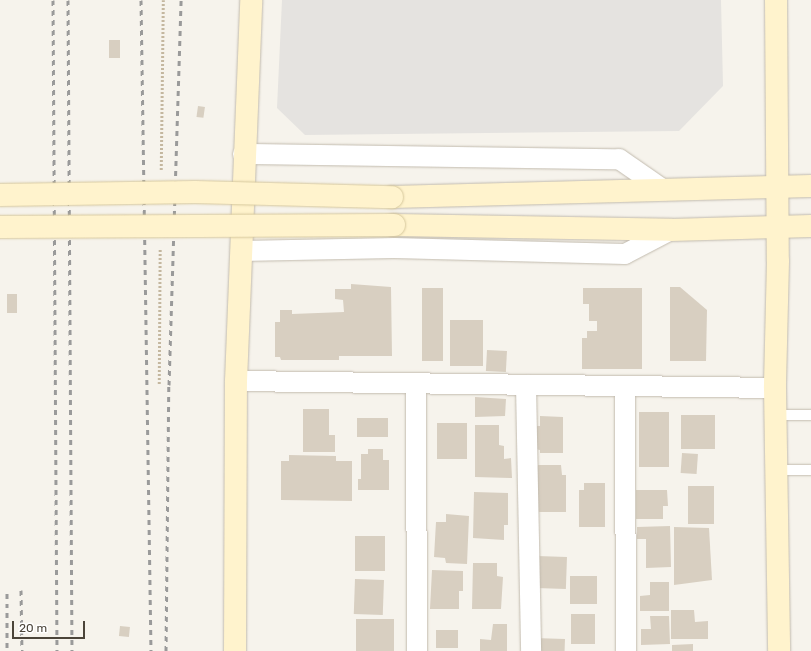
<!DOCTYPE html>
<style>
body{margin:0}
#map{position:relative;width:811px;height:651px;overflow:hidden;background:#f6f3ec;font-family:Rubik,sans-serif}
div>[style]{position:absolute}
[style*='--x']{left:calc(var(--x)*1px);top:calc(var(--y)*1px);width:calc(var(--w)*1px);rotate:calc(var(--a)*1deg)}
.parking>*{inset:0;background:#e5e3e0}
.building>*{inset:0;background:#d8cfc1;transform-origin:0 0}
.path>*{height:2.5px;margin-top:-1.25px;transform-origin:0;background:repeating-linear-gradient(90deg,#c4b79f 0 2px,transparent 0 4px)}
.roads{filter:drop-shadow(0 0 1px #c2bbae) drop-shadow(0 0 1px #c2bbae)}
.lane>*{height:10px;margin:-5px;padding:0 5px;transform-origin:5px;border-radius:5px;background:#fff}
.street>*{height:20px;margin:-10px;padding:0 10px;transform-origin:10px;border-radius:10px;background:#fff}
.secondary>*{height:22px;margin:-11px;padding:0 11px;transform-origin:11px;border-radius:11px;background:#fff3cd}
.rail>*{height:3px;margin-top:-1.5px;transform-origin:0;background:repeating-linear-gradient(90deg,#9a9a9a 0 5px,transparent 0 10px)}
.bridges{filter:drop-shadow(0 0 1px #d6c79b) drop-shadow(0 0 1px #d6c79b)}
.secondary-bridge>*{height:22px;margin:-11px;padding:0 11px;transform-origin:11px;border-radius:11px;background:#fff3cd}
span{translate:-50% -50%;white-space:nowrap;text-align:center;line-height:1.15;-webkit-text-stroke:3px #fff;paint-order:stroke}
.scale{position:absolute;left:12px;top:621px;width:73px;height:18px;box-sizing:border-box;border:2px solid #4b4439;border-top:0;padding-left:5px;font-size:12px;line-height:14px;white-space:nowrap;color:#4b4439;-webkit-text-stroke:3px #fff;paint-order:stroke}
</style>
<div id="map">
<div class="parking">
<i style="clip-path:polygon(282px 0,721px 0,723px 86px,679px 131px,305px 135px,277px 108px)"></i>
</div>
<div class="building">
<i style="left:109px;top:40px;width:11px;height:18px"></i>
<i style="left:198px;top:106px;width:7px;height:11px;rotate:8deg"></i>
<i style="clip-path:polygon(351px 284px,391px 287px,392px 356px,339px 356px,339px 360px,281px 360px,280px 357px,275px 357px,275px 322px,280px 322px,280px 310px,292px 310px,292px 314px,344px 312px,343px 300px,335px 299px,335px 289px,351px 289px)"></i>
<i style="clip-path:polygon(670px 287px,680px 287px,707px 310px,706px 361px,670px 361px)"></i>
<i style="left:422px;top:288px;width:21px;height:73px"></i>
<i style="clip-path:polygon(583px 288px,642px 288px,642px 369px,582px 369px,582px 338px,587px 338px,587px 331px,597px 331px,597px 321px,589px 321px,589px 304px,583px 304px)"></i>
<i style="left:7px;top:294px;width:10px;height:19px"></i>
<i style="left:450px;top:320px;width:33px;height:46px"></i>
<i style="left:487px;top:350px;width:20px;height:21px;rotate:3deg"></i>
<i style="clip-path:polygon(475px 397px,506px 399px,505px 416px,475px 417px)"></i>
<i style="clip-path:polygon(303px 409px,329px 409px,329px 435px,335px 435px,335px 452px,303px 452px)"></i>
<i style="left:639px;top:412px;width:30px;height:55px"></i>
<i style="left:681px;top:415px;width:34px;height:34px"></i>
<i style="clip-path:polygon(540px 416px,563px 417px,563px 453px,540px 453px,540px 450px,535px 449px,536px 426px,540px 426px)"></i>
<i style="left:357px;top:418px;width:31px;height:19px"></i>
<i style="left:437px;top:423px;width:30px;height:36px"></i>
<i style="clip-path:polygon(475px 425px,499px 425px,499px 445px,504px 446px,504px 459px,511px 458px,512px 478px,475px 477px)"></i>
<i style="clip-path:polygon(368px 449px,383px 449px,383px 460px,389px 460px,389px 490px,358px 490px,358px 479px,361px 479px,361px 454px,368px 454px)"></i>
<i style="left:682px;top:453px;width:16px;height:20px;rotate:4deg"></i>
<i style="clip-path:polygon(289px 455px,336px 456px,336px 461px,352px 461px,352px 501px,281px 500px,281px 461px,289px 461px)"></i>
<i style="clip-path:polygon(537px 465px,561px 465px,562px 475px,566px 475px,566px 512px,537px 512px)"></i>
<i style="clip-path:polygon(584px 483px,605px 483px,605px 527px,579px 527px,579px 490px,584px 490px)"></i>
<i style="left:688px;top:486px;width:26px;height:38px"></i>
<i style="clip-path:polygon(636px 490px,667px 490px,668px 506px,663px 506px,663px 519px,636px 519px)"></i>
<i style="clip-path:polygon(474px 492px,508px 493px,508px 525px,504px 525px,504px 540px,473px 538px)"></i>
<i style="clip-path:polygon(446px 514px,469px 516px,467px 564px,446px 563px,445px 558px,434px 557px,436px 522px,446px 522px)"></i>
<i style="clip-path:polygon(670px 526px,671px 567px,646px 568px,646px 539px,637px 539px,637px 527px)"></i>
<i style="clip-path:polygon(674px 527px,709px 528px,712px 580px,674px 585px)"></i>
<i style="left:355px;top:536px;width:30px;height:35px"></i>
<i style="left:537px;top:556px;width:30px;height:32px;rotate:2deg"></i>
<i style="clip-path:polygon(473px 563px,497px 563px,497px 576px,503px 577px,501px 609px,472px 609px)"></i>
<i style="clip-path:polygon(432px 570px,463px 571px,463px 591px,459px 591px,459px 609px,430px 609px)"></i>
<i style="left:570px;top:576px;width:27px;height:28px"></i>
<i style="left:355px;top:579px;width:29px;height:35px;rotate:2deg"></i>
<i style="clip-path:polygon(650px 582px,669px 582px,669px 611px,640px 611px,640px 596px,650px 595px)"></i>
<i style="clip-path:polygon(671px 610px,694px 610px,695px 622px,708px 621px,708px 639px,671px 639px)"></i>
<i style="left:571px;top:614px;width:24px;height:30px"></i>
<i style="clip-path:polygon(650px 616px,669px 616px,670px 644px,641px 645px,641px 629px,651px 629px)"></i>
<i style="left:356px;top:619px;width:38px;height:32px"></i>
<i style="clip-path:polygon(493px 624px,507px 624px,507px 651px,480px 651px,480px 639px,491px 640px)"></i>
<i style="left:120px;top:626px;width:10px;height:10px;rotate:6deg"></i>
<i style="left:436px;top:630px;width:22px;height:18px"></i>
<i style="left:534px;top:638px;width:31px;height:13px;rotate:2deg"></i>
<i style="clip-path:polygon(693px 644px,693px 651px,672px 651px,672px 645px)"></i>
</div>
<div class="path">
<i style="--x:161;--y:170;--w:170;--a:-89.3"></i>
<i style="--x:159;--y:384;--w:135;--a:-89.6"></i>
</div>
<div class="roads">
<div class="lane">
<i style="--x:776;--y:415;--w:35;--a:0"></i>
<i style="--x:777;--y:470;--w:34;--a:0"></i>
</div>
<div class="street">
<i style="--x:243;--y:154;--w:376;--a:0.8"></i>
<i style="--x:619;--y:159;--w:55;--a:34.6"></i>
<i style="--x:241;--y:251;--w:153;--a:-1.1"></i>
<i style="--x:394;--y:248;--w:231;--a:1.5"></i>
<i style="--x:625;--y:254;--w:52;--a:-27.6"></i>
<i style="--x:236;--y:381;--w:539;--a:0.74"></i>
<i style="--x:416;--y:384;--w:267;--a:89.8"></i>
<i style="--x:526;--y:385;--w:266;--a:88.9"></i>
<i style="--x:625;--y:386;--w:265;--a:89.8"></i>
</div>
<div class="secondary">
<i style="--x:776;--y:0;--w:261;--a:89.6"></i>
<i style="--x:778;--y:261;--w:127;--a:91.4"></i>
<i style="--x:775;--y:388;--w:263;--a:89.1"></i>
<i style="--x:392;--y:197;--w:419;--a:-1.5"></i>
<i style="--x:394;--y:225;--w:277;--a:1"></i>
<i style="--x:671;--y:230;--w:140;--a:-1.6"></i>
<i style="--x:235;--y:651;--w:270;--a:-89.8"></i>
<i style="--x:236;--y:381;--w:381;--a:-87.7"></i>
</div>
</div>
<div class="rail">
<i style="--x:53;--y:0;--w:651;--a:89.65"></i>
<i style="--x:68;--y:0;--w:651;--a:89.65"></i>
<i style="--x:141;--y:0;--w:651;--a:89.12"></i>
<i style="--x:21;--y:590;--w:61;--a:89.1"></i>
<i style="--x:7;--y:593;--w:58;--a:90"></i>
<i style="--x:166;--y:651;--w:266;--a:-89.4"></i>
<i style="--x:169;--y:385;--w:385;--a:-88.2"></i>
</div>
<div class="bridges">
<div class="secondary-bridge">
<i style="--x:0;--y:195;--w:195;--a:-0.9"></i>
<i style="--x:195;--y:192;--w:197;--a:1.5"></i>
<i style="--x:0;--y:227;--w:394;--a:-0.3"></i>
</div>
</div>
<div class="scale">20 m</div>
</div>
